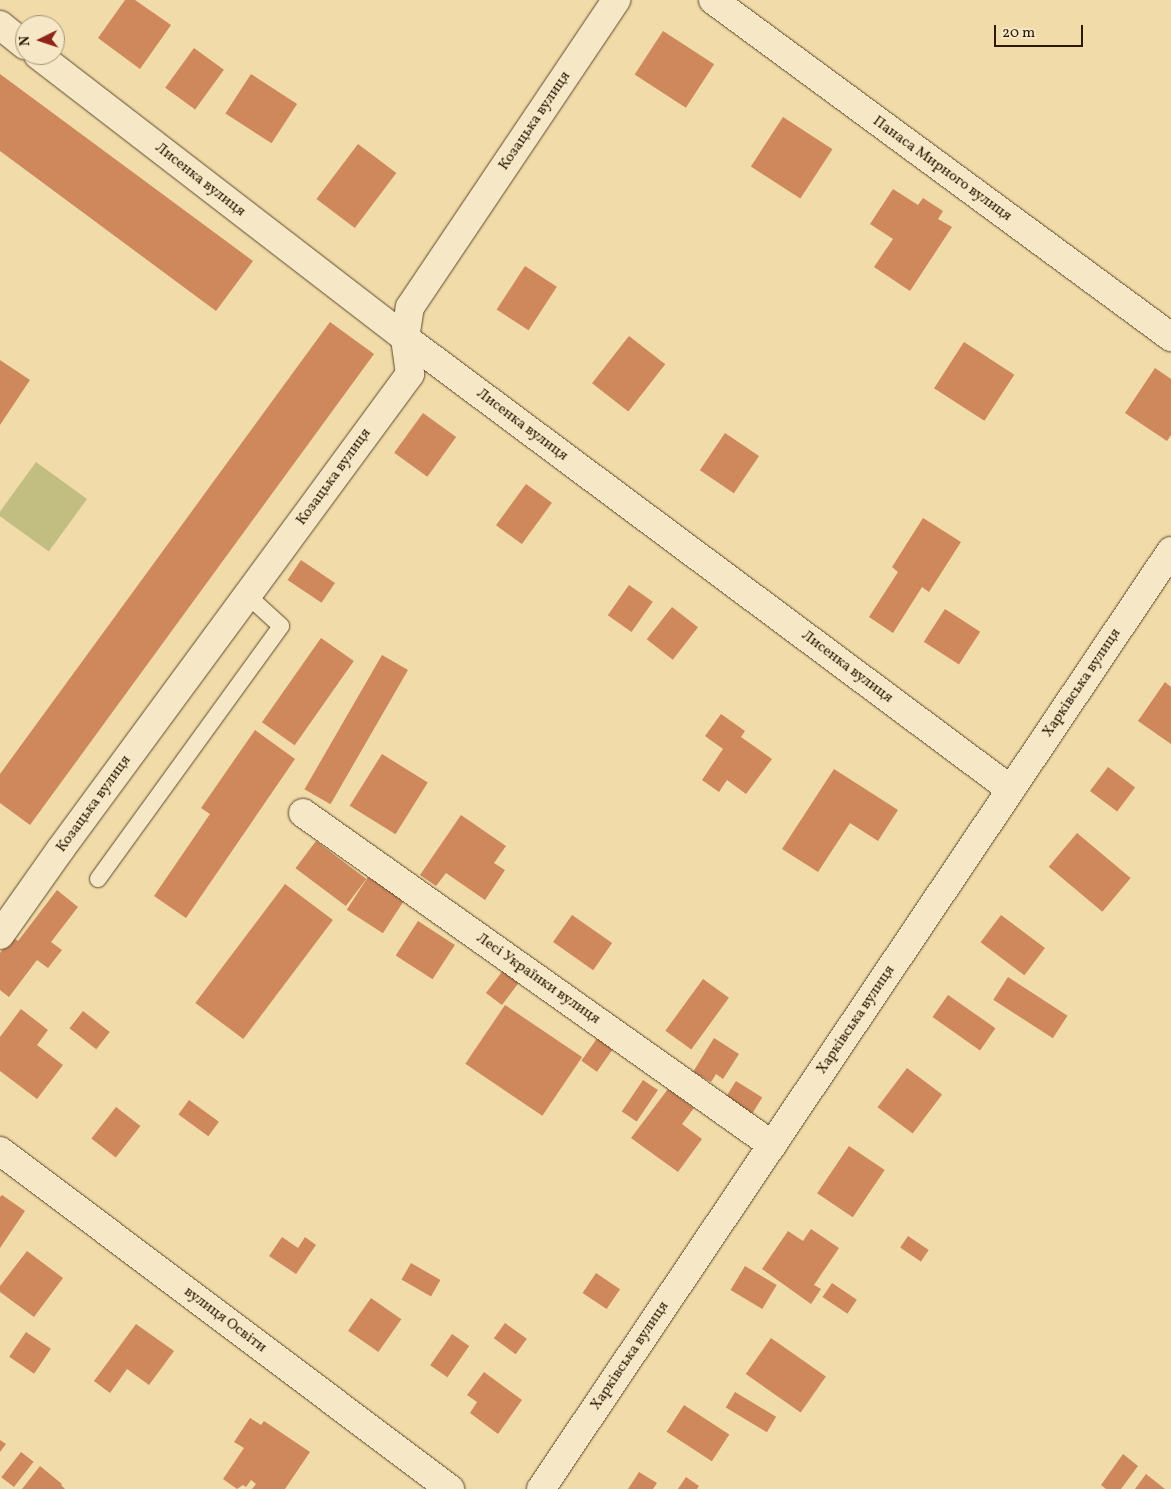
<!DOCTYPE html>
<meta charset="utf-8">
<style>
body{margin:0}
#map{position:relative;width:1171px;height:1489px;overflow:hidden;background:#f1dba9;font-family:Vollkorn,serif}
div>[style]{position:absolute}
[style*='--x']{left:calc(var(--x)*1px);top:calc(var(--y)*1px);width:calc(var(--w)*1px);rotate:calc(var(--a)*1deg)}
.green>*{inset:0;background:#c2be82;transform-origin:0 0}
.building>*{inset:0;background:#ce885c;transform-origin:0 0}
.roads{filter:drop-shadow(0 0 1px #5d492c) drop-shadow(0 0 1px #5d492c)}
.lane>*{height:16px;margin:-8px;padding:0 8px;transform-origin:8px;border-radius:8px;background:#f6e8c7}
.street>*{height:28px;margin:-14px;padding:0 14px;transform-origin:14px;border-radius:14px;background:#f6e8c7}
.secondary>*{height:28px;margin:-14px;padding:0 14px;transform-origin:14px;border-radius:14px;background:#f6e8c7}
span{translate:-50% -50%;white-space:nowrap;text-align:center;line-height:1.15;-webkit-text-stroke:4px #f6e8c7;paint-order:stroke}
.street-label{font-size:15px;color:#2c1803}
.north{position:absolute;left:15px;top:15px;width:50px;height:50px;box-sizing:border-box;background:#f6e8c7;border:1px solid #a59579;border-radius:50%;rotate:266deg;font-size:14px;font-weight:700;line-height:20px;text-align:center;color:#2c1803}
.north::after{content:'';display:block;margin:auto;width:18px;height:22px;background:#8f2418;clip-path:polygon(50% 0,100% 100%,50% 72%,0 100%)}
.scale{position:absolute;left:994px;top:25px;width:89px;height:22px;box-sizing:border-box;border:2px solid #2c1803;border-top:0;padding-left:6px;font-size:15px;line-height:18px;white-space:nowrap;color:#2c1803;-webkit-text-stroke:4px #f6e8c7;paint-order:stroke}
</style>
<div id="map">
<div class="green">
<i style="left:36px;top:462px;width:63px;height:65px;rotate:36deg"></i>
</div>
<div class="building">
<i style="clip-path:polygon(125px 0,135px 0,171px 25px,140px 69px,98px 38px)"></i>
<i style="left:663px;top:31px;width:61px;height:52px;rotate:33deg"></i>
<i style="left:194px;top:48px;width:37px;height:49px;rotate:36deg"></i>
<i style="clip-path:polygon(0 74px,253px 261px,216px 311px,0 151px)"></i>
<i style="left:251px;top:74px;width:55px;height:47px;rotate:33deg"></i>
<i style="left:783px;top:117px;width:59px;height:59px;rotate:33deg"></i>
<i style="left:358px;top:144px;width:48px;height:69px;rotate:37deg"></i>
<i style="clip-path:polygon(893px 189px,918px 205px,923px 198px,943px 211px,938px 219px,952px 227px,910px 291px,874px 267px,893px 239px,870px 224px)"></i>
<i style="left:525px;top:266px;width:38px;height:52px;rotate:33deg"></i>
<i style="clip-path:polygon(330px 322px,374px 354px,30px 825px,0 803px,0 774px)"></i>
<i style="left:629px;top:336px;width:46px;height:60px;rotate:38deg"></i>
<i style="left:964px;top:342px;width:60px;height:55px;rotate:33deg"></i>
<i style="clip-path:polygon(0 360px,30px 380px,0 425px)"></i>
<i style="clip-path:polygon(1155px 368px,1171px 379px,1171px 435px,1167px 441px,1125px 413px)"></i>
<i style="left:423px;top:413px;width:41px;height:49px;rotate:36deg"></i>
<i style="left:725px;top:433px;width:41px;height:45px;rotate:34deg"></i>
<i style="left:526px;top:484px;width:32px;height:51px;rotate:36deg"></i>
<i style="clip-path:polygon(923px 518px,961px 542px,929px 592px,922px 587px,893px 633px,869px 617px,898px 572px,892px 567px)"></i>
<i style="left:301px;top:560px;width:41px;height:24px;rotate:34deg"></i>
<i style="left:629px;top:585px;width:29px;height:37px;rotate:35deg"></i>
<i style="left:672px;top:607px;width:33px;height:41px;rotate:38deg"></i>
<i style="left:945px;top:609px;width:42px;height:39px;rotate:33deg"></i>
<i style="left:321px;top:638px;width:40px;height:103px;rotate:35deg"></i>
<i style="left:382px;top:655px;width:30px;height:155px;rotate:30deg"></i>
<i style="clip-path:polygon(1165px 682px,1171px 687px,1171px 744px,1138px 721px)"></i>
<i style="clip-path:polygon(721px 714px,745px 731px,741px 737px,772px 759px,746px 794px,727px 780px,719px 792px,702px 780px,723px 749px,705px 736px)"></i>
<i style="clip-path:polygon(255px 730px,295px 759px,186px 918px,154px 896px,210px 814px,201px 808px)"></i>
<i style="left:382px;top:754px;width:54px;height:61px;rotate:32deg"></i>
<i style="left:1108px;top:767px;width:34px;height:30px;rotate:37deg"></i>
<i style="clip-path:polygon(834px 769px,898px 810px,878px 841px,850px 823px,818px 872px,782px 849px)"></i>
<i style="clip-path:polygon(461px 815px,506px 846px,494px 863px,505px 870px,485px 900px,446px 873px,436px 886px,420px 875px)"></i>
<i style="left:1077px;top:833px;width:70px;height:44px;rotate:40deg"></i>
<i style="left:316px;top:841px;width:63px;height:34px;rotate:37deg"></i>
<i style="left:368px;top:877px;width:43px;height:39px;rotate:33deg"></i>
<i style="left:285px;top:884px;width:60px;height:149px;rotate:37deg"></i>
<i style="clip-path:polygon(57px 890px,78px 907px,51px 942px,62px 950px,48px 968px,37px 960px,9px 997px,0 990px,0 953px,12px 937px,18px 941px)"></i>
<i style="left:572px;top:915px;width:49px;height:33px;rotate:35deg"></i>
<i style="left:1001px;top:915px;width:55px;height:34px;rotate:37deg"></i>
<i style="left:418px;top:921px;width:44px;height:41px;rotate:33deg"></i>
<i style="left:504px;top:969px;width:20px;height:30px;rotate:37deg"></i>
<i style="left:1008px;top:977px;width:71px;height:27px;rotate:33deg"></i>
<i style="left:703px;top:979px;width:32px;height:64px;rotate:36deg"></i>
<i style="left:948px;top:995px;width:58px;height:27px;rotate:35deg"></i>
<i style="left:505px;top:1005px;width:93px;height:71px;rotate:34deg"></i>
<i style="clip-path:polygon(21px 1009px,48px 1030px,37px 1045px,63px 1065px,37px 1099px,0 1071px,0 1037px)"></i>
<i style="left:83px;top:1011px;width:34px;height:22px;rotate:38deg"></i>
<i style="left:598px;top:1037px;width:19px;height:29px;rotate:35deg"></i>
<i style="clip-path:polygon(714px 1038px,739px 1054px,723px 1079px,716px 1074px,711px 1082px,693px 1072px)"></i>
<i style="left:907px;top:1068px;width:44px;height:49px;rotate:37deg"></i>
<i style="left:643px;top:1080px;width:18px;height:38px;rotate:34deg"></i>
<i style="left:736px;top:1081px;width:31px;height:21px;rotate:32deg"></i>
<i style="clip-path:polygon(668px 1089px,694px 1108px,682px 1124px,702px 1139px,678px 1172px,631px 1138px)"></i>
<i style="left:189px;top:1100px;width:37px;height:18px;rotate:36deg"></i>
<i style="left:116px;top:1107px;width:31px;height:40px;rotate:38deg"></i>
<i style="left:849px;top:1146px;width:43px;height:57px;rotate:34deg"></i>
<i style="clip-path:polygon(2px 1195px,25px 1211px,0 1248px,0 1197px)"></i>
<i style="clip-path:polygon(811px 1229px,839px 1248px,814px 1285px,821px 1289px,811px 1304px,762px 1269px,788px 1231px,803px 1241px)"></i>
<i style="left:908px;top:1236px;width:25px;height:14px;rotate:34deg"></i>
<i style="clip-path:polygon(282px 1237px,298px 1248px,305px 1237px,316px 1245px,296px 1274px,269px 1256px)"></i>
<i style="clip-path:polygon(27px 1251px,63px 1278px,34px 1317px,0 1292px,0 1286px)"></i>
<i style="left:411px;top:1263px;width:34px;height:19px;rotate:30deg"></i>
<i style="left:745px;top:1266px;width:37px;height:28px;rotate:31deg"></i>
<i style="left:596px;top:1273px;width:29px;height:24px;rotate:34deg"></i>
<i style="left:832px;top:1283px;width:30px;height:17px;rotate:34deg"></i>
<i style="left:371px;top:1298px;width:37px;height:40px;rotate:35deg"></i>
<i style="left:505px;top:1323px;width:27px;height:19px;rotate:36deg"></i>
<i style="clip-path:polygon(136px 1324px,174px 1351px,149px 1385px,127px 1369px,110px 1393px,94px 1381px)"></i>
<i style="left:26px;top:1332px;width:30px;height:30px;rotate:34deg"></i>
<i style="left:452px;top:1334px;width:21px;height:38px;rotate:35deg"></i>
<i style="left:771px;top:1338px;width:67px;height:44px;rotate:35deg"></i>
<i style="clip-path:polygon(484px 1372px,522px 1400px,498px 1434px,470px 1413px,477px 1402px,467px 1395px)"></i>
<i style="left:735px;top:1392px;width:48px;height:18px;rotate:31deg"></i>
<i style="left:684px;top:1405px;width:54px;height:32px;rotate:33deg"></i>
<i style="clip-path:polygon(250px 1418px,261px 1425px,264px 1421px,310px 1452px,285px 1489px,252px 1489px,256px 1484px,251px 1480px,246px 1487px,243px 1485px,237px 1489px,223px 1479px,244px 1448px,234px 1442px)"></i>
<i style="clip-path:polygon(0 1440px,6px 1444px,0 1452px)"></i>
<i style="left:21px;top:1452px;width:16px;height:32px;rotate:38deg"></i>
<i style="clip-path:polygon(1123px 1454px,1138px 1466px,1121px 1489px,1106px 1489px,1101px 1485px)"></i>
<i style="clip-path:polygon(40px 1466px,62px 1484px,61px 1485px,65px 1489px,22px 1489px)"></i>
<i style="clip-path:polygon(639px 1472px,657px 1483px,653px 1489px,628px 1489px)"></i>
<i style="clip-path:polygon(1146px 1474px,1165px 1489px,1135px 1489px)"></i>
<i style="clip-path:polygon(686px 1477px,699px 1486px,697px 1489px,678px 1489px)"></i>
</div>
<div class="roads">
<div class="lane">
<i style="--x:98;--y:879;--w:312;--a:-54.1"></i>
<i style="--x:281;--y:626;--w:46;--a:-137.6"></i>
</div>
<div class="street">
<i style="--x:713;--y:0;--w:569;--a:36.35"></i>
<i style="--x:0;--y:25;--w:32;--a:39"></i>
<i style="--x:38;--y:55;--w:463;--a:37.6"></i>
<i style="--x:405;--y:338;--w:755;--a:36.7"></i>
<i style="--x:303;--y:813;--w:575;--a:35.29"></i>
<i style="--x:0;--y:935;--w:104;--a:-54.8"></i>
<i style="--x:60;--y:850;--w:591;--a:-53.67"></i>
<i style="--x:410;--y:374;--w:36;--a:-98"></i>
<i style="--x:405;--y:338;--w:31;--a:-81"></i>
<i style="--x:410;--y:307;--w:370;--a:-56.1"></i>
<i style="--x:0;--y:1151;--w:563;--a:36.91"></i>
</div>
<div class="secondary">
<i style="--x:541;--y:1489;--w:1130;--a:-56.11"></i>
</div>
</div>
<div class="street-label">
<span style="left:535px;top:121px;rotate:-56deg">Козацька вулиця</span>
<span style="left:942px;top:169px;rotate:36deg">Панаса Мирного вулиця</span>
<span style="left:200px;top:180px;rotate:38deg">Лисенка вулиця</span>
<span style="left:522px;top:425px;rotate:37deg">Лисенка вулиця</span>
<span style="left:334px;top:477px;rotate:-54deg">Козацька вулиця</span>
<span style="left:847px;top:667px;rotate:37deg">Лисенка вулиця</span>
<span style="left:1082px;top:683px;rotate:-56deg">Харківська вулиця</span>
<span style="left:94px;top:804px;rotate:-54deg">Козацька вулиця</span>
<span style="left:538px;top:979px;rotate:35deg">Лесі Українки вулиця</span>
<span style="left:856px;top:1020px;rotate:-56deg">Харківська вулиця</span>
<span style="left:225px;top:1320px;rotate:37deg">вулиця Освіти</span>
<span style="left:630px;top:1356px;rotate:-56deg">Харківська вулиця</span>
</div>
<div class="north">N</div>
<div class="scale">20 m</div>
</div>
